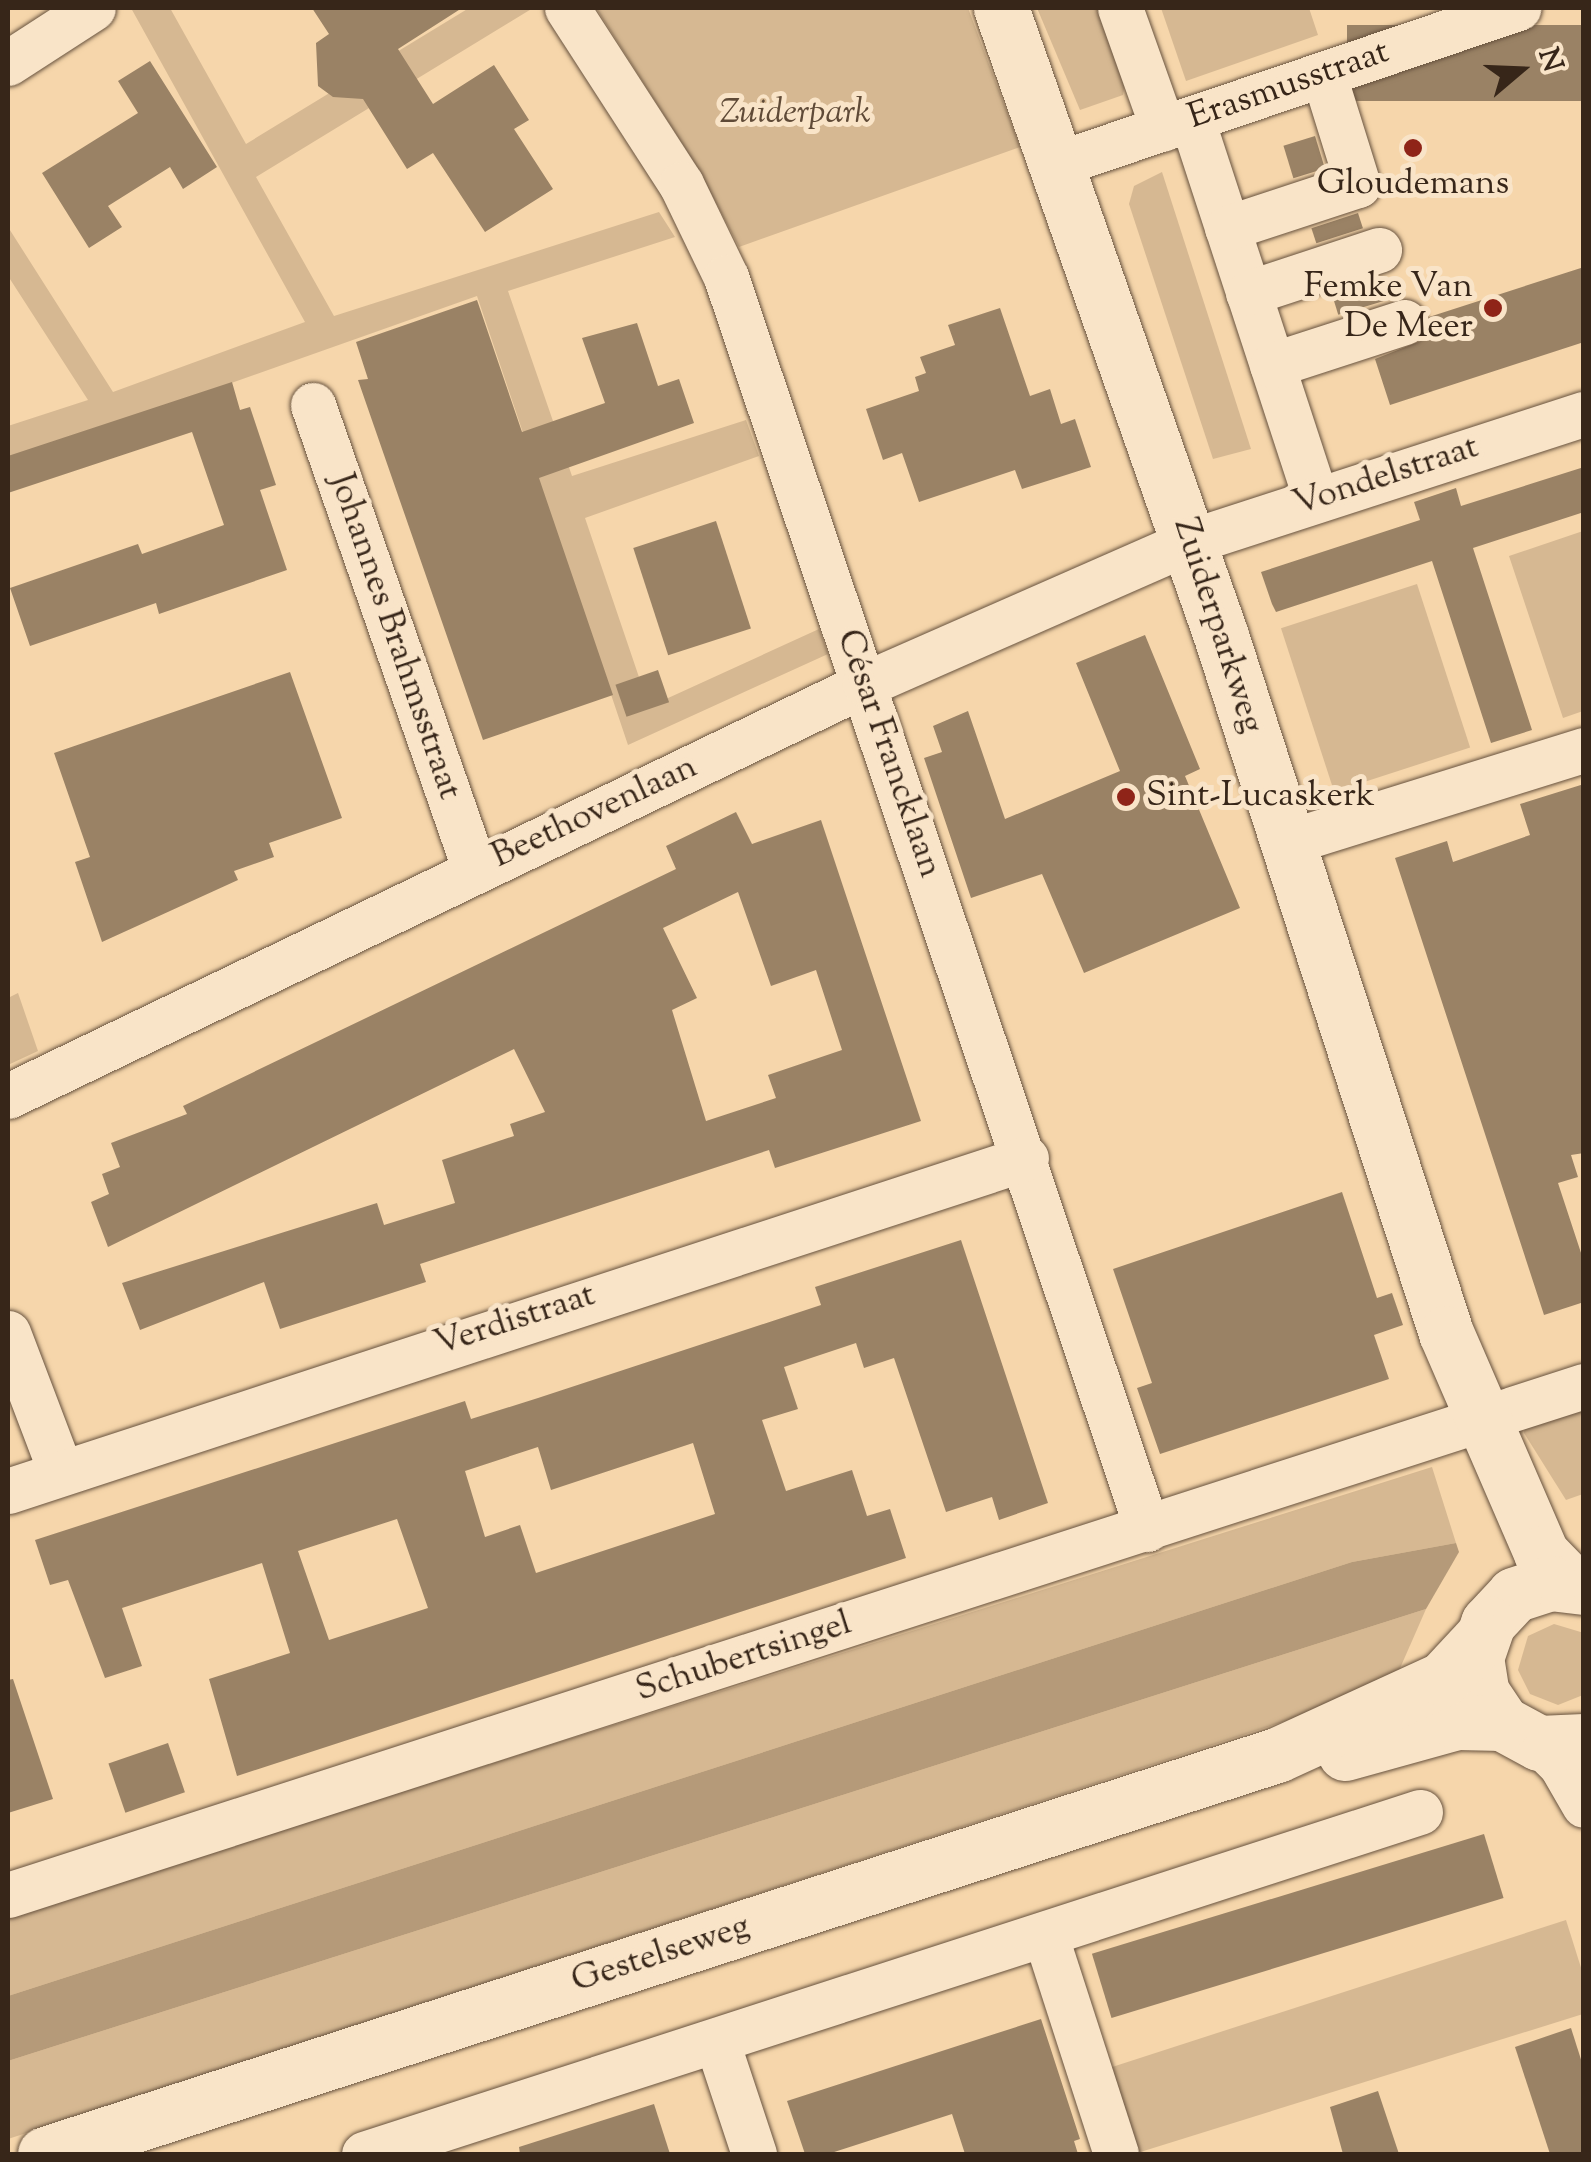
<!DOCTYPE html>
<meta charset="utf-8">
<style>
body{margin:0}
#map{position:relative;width:1591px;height:2162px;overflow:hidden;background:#f6d6ab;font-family:"Sorts Mill Goudy",serif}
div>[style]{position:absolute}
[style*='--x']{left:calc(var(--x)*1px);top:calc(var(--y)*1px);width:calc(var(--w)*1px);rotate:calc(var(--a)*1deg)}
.green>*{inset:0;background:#d6b892;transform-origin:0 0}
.water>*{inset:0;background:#b59a79}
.building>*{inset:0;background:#9a8265;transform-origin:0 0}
.roads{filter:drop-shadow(0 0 2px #67523e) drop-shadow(0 0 2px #67523e)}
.street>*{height:45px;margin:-22.5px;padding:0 22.5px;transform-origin:22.5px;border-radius:22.5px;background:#f9e4c8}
.secondary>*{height:55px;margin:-27.5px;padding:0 27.5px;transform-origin:27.5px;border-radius:27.5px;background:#f9e4c8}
.dots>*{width:28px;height:28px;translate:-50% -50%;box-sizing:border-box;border:5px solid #f9e4c8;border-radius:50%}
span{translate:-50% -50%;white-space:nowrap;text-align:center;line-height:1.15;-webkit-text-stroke:10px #f9e4c8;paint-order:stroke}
.street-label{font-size:35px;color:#372619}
.park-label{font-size:35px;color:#5f4a37;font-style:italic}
.poi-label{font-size:35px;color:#372619}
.right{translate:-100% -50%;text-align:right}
.left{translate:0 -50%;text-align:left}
.frame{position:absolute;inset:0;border:10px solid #372619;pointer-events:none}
.north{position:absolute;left:1471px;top:20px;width:100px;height:100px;-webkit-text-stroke:8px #f9e4c8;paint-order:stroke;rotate:71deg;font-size:28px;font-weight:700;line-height:40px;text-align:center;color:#372619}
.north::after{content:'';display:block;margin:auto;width:35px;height:45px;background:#372619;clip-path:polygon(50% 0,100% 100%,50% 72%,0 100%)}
</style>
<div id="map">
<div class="green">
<i style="clip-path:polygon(131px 8px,170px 8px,246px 144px,469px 8px,533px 8px,256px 177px,334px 316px,659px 212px,675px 237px,508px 291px,572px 476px,746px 420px,759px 456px,585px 518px,642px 686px,655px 704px,819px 629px,828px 654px,628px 745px,477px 296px,8px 462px,8px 426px,88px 400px,8px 276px,8px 227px,113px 392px,305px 322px)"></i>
<i style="clip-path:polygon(596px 8px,968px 8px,1020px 147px,739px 247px,699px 170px)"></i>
<i style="clip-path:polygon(1037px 8px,1099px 8px,1125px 83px,1123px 95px,1080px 110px)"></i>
<i style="clip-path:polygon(1161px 8px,1309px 8px,1318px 35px,1186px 81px)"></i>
<i style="clip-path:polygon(1162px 172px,1251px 449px,1213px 459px,1129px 204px,1134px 186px)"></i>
<i style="clip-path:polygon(1583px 531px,1583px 711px,1563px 718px,1509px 556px)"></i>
<i style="left:1417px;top:584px;width:172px;height:143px;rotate:72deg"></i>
<i style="clip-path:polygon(18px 993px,38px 1051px,8px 1065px,8px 998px)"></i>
<i style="clip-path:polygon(1583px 1401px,1583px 1494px,1566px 1500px,1524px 1433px,1525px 1420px)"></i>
<i style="clip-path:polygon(1432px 1467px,1456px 1543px,1352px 1562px,8px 1996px,8px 1916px)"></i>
<i style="clip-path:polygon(1426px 1609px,1394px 1682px,1365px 1695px,8px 2139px,8px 2061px)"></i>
<i style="clip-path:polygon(1554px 1624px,1584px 1633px,1583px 1695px,1558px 1705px,1530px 1694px,1518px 1670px,1528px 1636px)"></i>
<i style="clip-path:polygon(1566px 1920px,1583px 1974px,1583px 2014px,1134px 2154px,1106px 2069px)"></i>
</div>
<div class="water">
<i style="clip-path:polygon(1456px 1543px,1459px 1552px,1426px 1609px,8px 2061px,8px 1996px,1352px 1562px)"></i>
</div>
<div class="building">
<i style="clip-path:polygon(312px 8px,462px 8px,398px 49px,433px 104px,494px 65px,529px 120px,514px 129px,553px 189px,485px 232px,433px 153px,407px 169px,363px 99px,333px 97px,318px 86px,316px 43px,329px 34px)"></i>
<i style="left:1584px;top:25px;width:76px;height:237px;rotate:90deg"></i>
<i style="clip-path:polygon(150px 61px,217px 167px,183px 189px,170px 167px,108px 206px,122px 227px,89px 248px,42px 173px,138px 113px,118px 81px)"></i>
<i style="left:1315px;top:136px;width:34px;height:33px;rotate:73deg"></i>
<i style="left:1358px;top:213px;width:16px;height:49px;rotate:72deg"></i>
<i style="clip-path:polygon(1584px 267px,1584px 342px,1390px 405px,1375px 359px,1423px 340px,1429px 317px)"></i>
<i style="left:1380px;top:277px;width:24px;height:51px;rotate:73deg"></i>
<i style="clip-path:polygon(477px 300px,522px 432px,605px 403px,582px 338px,637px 323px,658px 386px,679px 379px,694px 423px,539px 478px,613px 695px,483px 740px,358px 380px,368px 379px,356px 342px)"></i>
<i style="clip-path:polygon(1000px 308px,1030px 396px,1050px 389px,1061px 424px,1075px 419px,1091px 467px,1022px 489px,1015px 470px,919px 502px,902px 453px,883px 460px,866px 409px,919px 391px,915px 377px,926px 373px,920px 357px,955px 345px,948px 325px)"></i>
<i style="clip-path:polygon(232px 382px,240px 410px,250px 407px,276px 485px,260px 490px,287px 570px,159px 614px,156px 603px,30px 646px,10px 588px,138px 544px,142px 554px,224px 525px,192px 432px,8px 493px,8px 456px)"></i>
<i style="clip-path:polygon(1584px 467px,1584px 512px,1473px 548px,1532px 730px,1491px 743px,1432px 561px,1276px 612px,1272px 604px,1261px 572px,1420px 520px,1414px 502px,1456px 488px,1461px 506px)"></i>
<i style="left:716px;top:521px;width:113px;height:87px;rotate:72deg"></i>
<i style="clip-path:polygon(1145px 635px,1200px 769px,1185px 776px,1240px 908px,1084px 973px,1042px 874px,971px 898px,924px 758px,942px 752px,933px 726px,968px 711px,1005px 819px,1120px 771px,1076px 663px)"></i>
<i style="left:658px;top:670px;width:34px;height:45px;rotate:71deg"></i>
<i style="clip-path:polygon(290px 672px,342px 818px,269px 843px,274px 857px,234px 871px,238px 880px,102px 942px,75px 862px,90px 857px,54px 753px)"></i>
<i style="clip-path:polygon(1584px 784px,1584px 1153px,1571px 1155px,1578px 1177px,1558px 1183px,1584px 1262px,1584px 1302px,1544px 1315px,1395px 858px,1447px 841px,1453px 862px,1530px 835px,1520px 804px)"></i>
<i style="clip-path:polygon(evenodd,736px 812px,752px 844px,821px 820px,921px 1121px,775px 1168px,769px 1150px,702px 1172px,420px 1264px,426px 1282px,280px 1329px,264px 1282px,140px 1330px,122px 1283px,377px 1203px,384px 1225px,455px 1203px,442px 1160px,514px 1136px,510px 1124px,545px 1112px,514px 1049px,108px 1247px,91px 1202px,109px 1194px,102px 1174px,120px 1167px,111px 1143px,187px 1114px,183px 1106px,676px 869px,666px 846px,736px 812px,738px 892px,771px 986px,816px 970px,842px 1050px,768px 1075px,776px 1098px,706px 1121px,672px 1010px,697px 998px,663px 928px,738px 892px)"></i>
<i style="clip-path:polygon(1342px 1192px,1377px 1298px,1392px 1293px,1403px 1325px,1374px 1335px,1389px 1379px,1160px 1454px,1137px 1388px,1152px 1383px,1113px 1269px)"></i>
<i style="clip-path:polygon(evenodd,961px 1240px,1048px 1503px,999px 1520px,992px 1497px,946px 1512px,894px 1358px,864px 1368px,856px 1343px,784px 1367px,798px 1409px,762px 1420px,786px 1491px,852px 1470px,867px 1516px,890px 1509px,906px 1558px,237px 1776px,209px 1679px,290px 1653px,262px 1563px,122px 1608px,142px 1666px,105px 1678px,68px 1580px,50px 1585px,35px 1540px,465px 1401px,471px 1419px,538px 1398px,821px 1305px,815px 1287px,961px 1240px,693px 1443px,715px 1514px,536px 1573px,520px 1525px,485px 1537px,465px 1471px,538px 1447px,551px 1490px,693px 1443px,961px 1240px,397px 1519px,428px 1608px,329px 1640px,298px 1551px,397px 1519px)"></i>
<i style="clip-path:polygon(13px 1679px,53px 1799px,8px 1813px,8px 1680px)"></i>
<i style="left:168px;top:1743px;width:52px;height:63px;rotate:71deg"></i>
<i style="left:1484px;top:1834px;width:67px;height:410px;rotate:73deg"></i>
<i style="clip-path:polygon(1041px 2019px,1080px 2139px,1074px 2141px,1078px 2154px,965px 2154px,952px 2114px,828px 2154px,805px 2154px,787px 2101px)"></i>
<i style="clip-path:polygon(1571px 2028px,1584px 2069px,1584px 2154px,1550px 2154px,1515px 2047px)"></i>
<i style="clip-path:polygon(1378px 2091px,1399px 2154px,1343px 2154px,1330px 2107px)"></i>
<i style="clip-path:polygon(654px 2104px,670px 2154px,520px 2154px,519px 2147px)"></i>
</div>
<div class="roads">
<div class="street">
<i style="--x:567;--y:8;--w:210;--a:57.1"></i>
<i style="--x:681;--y:184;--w:103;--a:64.2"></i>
<i style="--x:726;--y:277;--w:1321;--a:71.41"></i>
<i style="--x:1120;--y:8;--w:128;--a:70.4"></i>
<i style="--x:8;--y:63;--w:101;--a:-32.9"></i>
<i style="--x:1192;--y:120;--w:399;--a:71.9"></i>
<i style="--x:1060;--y:163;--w:484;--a:-18.7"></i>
<i style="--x:1227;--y:228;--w:138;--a:-18.2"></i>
<i style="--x:1358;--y:185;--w:114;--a:-107.3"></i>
<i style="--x:1248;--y:293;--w:138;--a:-18.2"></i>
<i style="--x:1272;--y:365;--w:139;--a:-18"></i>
<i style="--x:313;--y:405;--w:492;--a:70.8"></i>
<i style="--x:1288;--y:842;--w:310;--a:-17.3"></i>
<i style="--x:8;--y:1096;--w:951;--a:-25.68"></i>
<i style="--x:865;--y:684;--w:354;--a:-23.7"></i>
<i style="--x:1189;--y:542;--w:415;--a:-18"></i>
<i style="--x:8;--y:1333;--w:147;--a:69.2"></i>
<i style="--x:8;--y:1491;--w:1071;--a:-18.11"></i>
<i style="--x:1539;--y:1743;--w:31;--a:45"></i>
<i style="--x:1561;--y:1765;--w:46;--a:60.1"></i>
<i style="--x:8;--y:1895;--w:1656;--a:-17.9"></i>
<i style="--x:1045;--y:1934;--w:231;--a:72.1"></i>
<i style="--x:717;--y:2042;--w:118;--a:71.7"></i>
<i style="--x:364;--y:2154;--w:1110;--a:-17.95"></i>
</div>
<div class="secondary">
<i style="--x:1001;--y:8;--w:665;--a:70.69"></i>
<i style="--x:1221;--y:636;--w:732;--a:72.11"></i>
<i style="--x:1446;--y:1333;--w:240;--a:66.6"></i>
<i style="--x:1541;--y:1553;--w:42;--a:46"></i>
<i style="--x:1584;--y:1587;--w:34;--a:-173"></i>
<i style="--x:1550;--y:1583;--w:38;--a:162"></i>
<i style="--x:1514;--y:1595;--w:38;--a:133"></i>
<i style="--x:1488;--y:1623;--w:36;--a:109"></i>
<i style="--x:1476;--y:1657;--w:36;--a:81"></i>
<i style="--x:1482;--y:1693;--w:36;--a:56"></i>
<i style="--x:1502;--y:1723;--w:42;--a:28.4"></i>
<i style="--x:1539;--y:1743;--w:45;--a:-2.5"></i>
<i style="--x:1345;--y:1753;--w:116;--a:-15.5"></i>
<i style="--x:1457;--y:1722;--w:45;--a:1.3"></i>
<i style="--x:45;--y:2154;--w:1295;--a:-17.95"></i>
<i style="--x:1277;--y:1755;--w:183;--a:-24.6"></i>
<i style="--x:1443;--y:1679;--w:54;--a:-47.2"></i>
</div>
</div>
<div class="dots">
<i style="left:1413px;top:148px;background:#8f2418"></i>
<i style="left:1493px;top:308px;background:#8f2418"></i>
<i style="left:1126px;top:797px;background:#8f2418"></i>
</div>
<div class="street-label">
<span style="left:1289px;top:86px;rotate:-19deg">Erasmusstraat</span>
<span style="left:1386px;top:477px;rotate:-18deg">Vondelstraat</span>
<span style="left:1217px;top:626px;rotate:72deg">Zuiderparkweg</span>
<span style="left:394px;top:637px;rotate:71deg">Johannes Brahmsstraat</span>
<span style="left:888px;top:754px;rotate:71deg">César Francklaan</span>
<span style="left:595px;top:813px;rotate:-25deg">Beethovenlaan</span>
<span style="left:515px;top:1321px;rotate:-18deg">Verdistraat</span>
<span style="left:744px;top:1658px;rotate:-18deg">Schubertsingel</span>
<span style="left:661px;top:1955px;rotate:-18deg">Gestelseweg</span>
</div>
<div class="park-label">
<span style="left:795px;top:114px">Zuiderpark</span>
</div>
<div class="poi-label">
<span style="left:1413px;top:185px">Gloudemans</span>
<span class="right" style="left:1473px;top:308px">Femke Van<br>De Meer</span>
<span class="left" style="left:1146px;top:797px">Sint-Lucaskerk</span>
</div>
<div class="frame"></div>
<div class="north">N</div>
</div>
